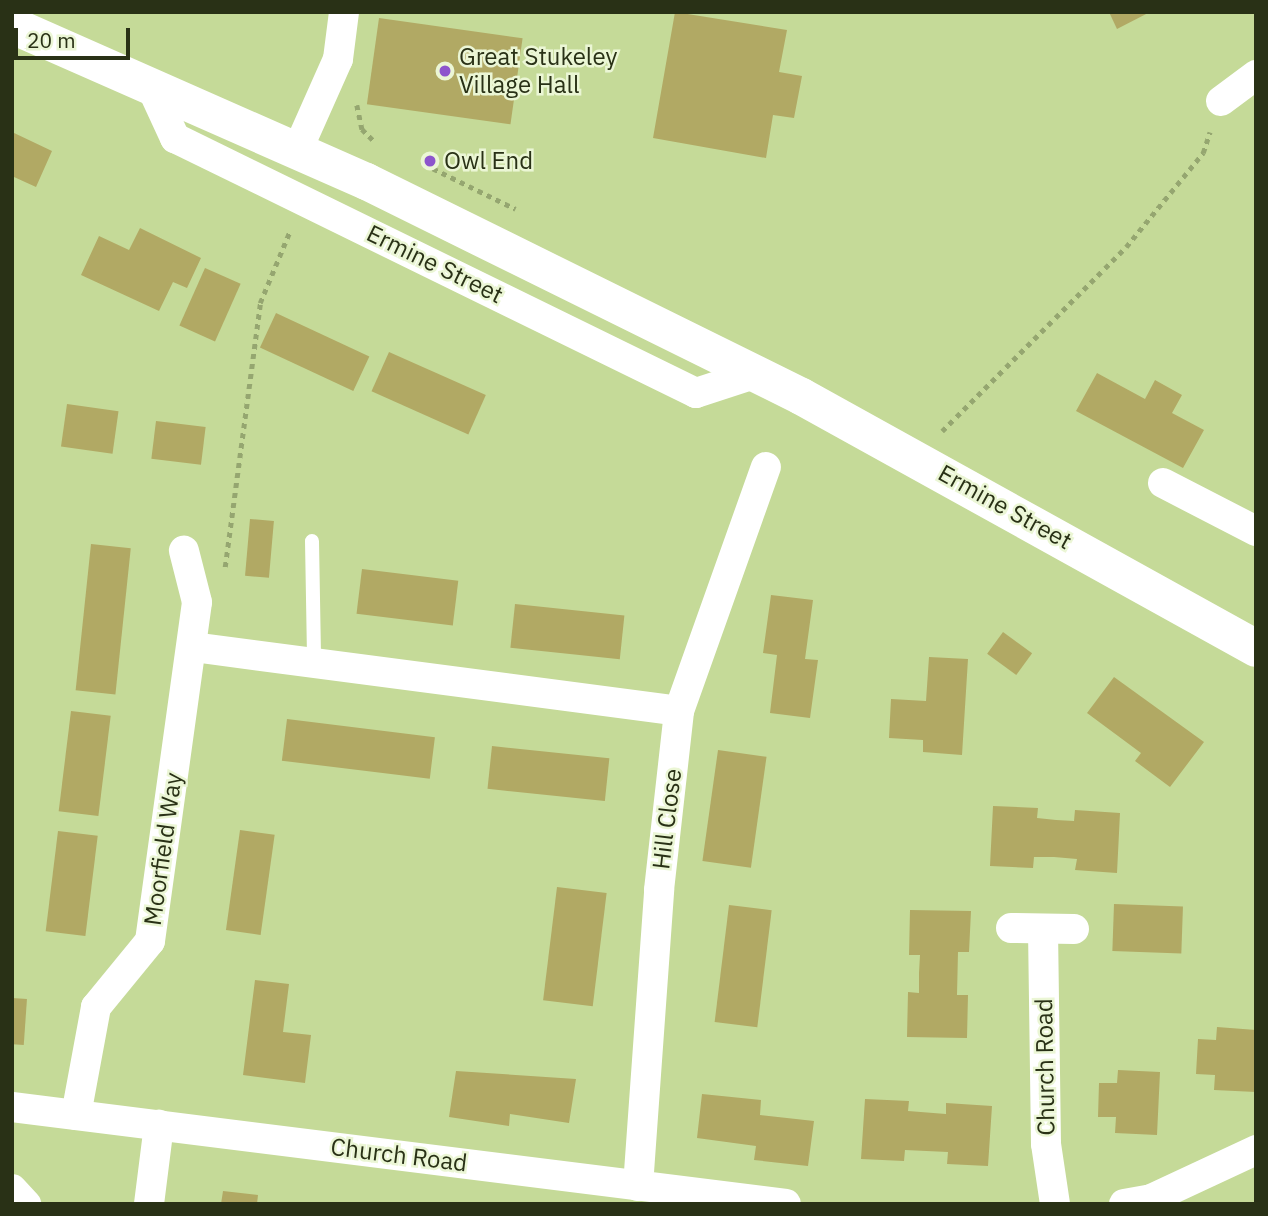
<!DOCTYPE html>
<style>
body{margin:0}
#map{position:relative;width:1268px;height:1216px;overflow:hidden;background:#c5da98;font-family:"IBM Plex Sans",sans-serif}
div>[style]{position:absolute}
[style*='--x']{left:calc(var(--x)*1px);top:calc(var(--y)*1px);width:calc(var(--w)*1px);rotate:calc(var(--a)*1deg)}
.building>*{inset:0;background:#b1a964;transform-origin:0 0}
.path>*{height:4.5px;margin-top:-2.25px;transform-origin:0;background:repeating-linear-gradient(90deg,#95a670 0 5px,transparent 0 10px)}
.service>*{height:14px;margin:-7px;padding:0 7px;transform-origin:7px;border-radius:7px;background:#fff}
.minor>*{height:30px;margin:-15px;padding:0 15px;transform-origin:15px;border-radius:15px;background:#fff}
.tertiary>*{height:37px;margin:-18.5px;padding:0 18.5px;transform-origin:18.5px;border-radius:18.5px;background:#fff}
.dots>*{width:19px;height:19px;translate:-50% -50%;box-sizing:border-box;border:4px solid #ebf6d5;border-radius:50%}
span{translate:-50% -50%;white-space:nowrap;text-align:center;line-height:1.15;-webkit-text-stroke:5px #ebf6d5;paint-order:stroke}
.poi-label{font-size:24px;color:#293116}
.left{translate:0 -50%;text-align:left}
.street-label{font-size:24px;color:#293116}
.frame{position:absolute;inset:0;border:14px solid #293116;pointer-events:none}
.scale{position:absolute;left:14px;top:28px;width:116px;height:32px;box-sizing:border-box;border:4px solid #293116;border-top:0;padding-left:9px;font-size:21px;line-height:24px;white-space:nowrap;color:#293116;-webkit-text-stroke:5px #ebf6d5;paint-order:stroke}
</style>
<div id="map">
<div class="building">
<i style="clip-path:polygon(675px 12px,787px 30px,779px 72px,802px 76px,794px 118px,773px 115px,766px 158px,653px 138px)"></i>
<i style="clip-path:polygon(1109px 12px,1150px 12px,1117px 29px)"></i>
<i style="left:379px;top:18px;width:145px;height:87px;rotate:8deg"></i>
<i style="clip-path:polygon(12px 132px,52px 151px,36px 187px,14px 177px,12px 181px)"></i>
<i style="clip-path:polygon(140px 228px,201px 258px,187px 288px,173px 282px,159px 311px,81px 275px,99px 236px,129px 250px)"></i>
<i style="left:205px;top:268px;width:39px;height:63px;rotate:24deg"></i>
<i style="left:276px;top:313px;width:103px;height:38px;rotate:25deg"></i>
<i style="left:389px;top:352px;width:106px;height:43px;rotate:24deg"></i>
<i style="clip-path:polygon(1097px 373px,1145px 399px,1155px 380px,1182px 395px,1172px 413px,1204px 430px,1183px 468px,1076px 411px)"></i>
<i style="left:67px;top:404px;width:52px;height:43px;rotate:8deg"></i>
<i style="left:156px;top:421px;width:50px;height:38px;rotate:7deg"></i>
<i style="left:250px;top:519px;width:24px;height:57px;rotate:5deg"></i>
<i style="left:91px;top:544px;width:40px;height:147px;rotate:6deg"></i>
<i style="left:362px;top:569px;width:97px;height:45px;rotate:7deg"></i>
<i style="clip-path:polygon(771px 595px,813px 600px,805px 659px,818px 660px,810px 718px,770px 713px,777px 655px,763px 653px)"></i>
<i style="left:515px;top:604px;width:110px;height:44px;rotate:6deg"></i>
<i style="left:1003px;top:632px;width:36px;height:27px;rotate:36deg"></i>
<i style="clip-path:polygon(929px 657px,968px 659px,962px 755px,923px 752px,923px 740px,889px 738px,891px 699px,926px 701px)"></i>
<i style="clip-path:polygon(1114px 677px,1204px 742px,1170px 787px,1135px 761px,1141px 753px,1087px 713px)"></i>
<i style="left:71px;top:711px;width:40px;height:101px;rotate:7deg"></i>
<i style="left:287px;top:719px;width:149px;height:42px;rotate:7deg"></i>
<i style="left:492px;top:746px;width:118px;height:43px;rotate:6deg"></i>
<i style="left:718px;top:750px;width:49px;height:112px;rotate:8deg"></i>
<i style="clip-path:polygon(993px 806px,1038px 808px,1037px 818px,1056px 820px,1074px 821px,1075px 810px,1120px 813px,1117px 873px,1075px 870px,1077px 859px,1054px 857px,1034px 857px,1033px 868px,990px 866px)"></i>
<i style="left:240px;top:830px;width:35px;height:101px;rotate:8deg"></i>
<i style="left:58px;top:831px;width:40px;height:101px;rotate:7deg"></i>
<i style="left:557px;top:887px;width:50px;height:114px;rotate:7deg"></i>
<i style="left:1114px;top:904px;width:69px;height:47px;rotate:2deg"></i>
<i style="left:729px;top:905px;width:43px;height:118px;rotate:7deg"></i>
<i style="clip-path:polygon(910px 910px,971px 911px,969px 952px,958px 952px,957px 995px,968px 995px,967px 1038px,907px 1037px,908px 992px,919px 993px,919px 973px,920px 955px,909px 955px)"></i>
<i style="clip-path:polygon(255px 980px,289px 984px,283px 1032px,311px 1035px,305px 1083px,243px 1075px)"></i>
<i style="left:12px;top:998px;width:15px;height:46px;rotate:4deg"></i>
<i style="clip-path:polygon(1217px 1027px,1256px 1030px,1256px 1092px,1214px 1090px,1215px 1075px,1196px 1074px,1198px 1039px,1216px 1040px)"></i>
<i style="clip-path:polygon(1118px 1070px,1160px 1072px,1157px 1135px,1115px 1133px,1116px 1117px,1098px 1117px,1099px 1083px,1117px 1083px)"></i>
<i style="clip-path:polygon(456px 1071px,576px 1079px,569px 1123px,510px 1114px,509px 1126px,449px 1117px)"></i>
<i style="clip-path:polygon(702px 1094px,761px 1100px,760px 1115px,814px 1121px,808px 1166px,754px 1160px,756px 1146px,697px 1138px)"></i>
<i style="clip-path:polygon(865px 1099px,909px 1101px,908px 1111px,946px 1114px,946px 1103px,992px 1106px,988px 1166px,947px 1164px,948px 1152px,905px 1150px,904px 1161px,861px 1159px)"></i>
<i style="clip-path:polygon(223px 1191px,258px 1195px,257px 1204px,221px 1204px)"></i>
</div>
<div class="path">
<i style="--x:357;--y:105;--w:25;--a:78"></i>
<i style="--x:362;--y:129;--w:16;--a:45"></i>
<i style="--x:424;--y:164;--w:102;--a:26.1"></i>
<i style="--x:942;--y:431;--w:260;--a:-45"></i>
<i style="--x:1126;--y:247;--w:122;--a:-50.7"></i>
<i style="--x:1203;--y:153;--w:22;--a:-72"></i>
<i style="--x:225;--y:567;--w:266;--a:-82.4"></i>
<i style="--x:260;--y:303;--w:78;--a:-67.4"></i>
</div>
<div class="service">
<i style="--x:312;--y:541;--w:119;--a:89"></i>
</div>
<div class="minor">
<i style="--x:150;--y:84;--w:60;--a:65.2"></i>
<i style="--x:175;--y:138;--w:580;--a:26.08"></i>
<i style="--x:696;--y:393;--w:58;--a:-18.1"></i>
<i style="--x:1221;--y:101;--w:44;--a:-36.6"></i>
<i style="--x:298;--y:149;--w:98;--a:-66"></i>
<i style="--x:338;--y:59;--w:47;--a:-82.7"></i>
<i style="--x:1163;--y:483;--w:105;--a:27.3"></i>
<i style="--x:193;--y:647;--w:490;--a:7.5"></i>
<i style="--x:1011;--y:928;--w:63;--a:0.9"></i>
<i style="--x:1043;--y:929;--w:215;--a:89.2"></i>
<i style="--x:1046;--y:1144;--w:61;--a:81.5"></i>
<i style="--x:12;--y:1107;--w:780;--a:7.14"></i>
<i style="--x:76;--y:1115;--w:110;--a:-79.5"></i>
<i style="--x:96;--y:1007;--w:85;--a:-50.7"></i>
<i style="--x:150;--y:941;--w:342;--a:-82.1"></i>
<i style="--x:197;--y:602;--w:53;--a:-104.3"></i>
<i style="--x:638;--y:1186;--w:297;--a:-85.9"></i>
<i style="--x:659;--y:890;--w:180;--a:-83.6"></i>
<i style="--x:679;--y:711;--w:259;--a:-70.4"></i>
<i style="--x:12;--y:1189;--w:21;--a:47"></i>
<i style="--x:149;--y:1204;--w:80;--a:-82.8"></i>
<i style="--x:1124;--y:1204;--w:27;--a:-10"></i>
<i style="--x:1151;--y:1199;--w:116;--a:-25"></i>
</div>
<div class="tertiary">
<i style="--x:12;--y:25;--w:387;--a:23.8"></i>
<i style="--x:366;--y:181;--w:485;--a:26.3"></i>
<i style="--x:801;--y:396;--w:520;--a:28.98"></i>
</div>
<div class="dots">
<i style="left:445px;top:71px;background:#8d55cc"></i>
<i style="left:430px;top:161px;background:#8d55cc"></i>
</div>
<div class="poi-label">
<span class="left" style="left:459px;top:71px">Great Stukeley<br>Village Hall</span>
<span class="left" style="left:444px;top:161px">Owl End</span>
</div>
<div class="street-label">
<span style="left:435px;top:264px;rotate:26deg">Ermine Street</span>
<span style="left:1005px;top:507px;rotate:29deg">Ermine Street</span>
<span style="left:667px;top:819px;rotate:-83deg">Hill Close</span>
<span style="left:163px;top:849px;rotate:-82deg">Moorfield Way</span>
<span style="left:1045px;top:1067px;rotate:-91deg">Church Road</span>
<span style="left:399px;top:1155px;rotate:7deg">Church Road</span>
</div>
<div class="frame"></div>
<div class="scale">20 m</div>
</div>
